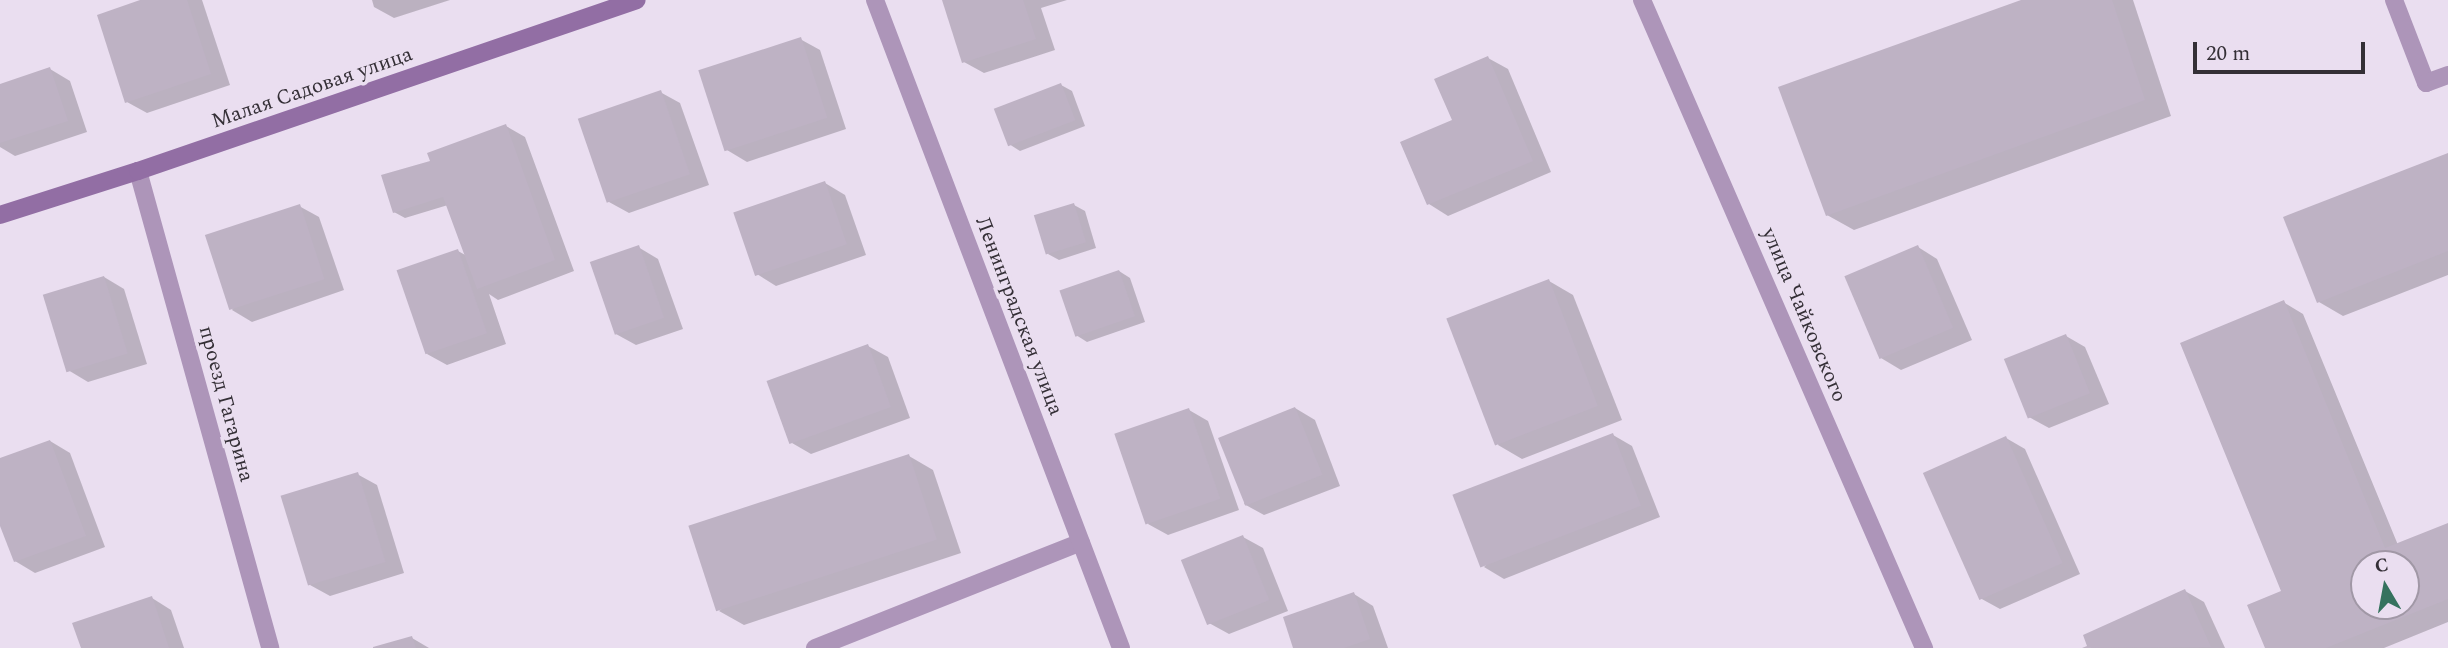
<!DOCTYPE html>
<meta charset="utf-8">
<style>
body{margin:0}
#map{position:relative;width:2448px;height:648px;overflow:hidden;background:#eadef0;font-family:Spectral,serif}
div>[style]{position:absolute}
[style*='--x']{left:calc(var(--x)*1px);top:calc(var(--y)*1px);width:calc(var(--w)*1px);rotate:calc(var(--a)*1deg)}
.shadow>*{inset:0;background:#0003}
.building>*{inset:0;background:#beb2c4;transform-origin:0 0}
.service>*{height:18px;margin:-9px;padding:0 9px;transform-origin:9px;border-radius:9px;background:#ad95b9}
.minor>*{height:18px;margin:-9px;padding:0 9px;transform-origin:9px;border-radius:9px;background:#ad95b9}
.secondary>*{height:18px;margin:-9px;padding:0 9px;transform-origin:9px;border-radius:9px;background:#926ea4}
span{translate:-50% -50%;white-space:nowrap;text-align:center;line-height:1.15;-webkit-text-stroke:7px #eadef0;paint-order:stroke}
.street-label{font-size:21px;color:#342f36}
.north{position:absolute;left:2350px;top:550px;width:70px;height:70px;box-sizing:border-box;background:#eadef0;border:2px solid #a198a6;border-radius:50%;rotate:350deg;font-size:19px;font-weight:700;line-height:28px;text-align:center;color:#342f36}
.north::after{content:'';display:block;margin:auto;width:24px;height:32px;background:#35725e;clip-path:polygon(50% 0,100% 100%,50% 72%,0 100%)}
.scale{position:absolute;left:2193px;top:42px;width:172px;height:32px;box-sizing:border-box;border:4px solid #342f36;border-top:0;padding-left:9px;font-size:21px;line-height:24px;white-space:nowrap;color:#342f36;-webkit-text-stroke:5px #eadef0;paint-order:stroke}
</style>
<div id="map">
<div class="shadow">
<i style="clip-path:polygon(146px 0,202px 0,230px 85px,147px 113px,127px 102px)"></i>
<i style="clip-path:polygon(372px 0,450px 0,394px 18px,374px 7px)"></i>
<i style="clip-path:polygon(944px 0,1067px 0,1041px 8px,1055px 50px,984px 73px,964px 62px)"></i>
<i style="clip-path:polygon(2026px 0,2133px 0,2171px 116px,1854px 230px,1827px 215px)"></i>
<i style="clip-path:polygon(800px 39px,820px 50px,846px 129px,747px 162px,727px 150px)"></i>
<i style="clip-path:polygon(1488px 58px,1508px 69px,1551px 172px,1448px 216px,1429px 204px,1454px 120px)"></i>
<i style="clip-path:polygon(50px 69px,70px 81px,87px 132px,15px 156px,0 147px,0 85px)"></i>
<i style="clip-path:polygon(1061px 85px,1072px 91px,1085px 126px,1020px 151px,1009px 144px)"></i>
<i style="clip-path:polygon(660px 92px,680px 103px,709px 185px,629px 213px,609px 202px)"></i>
<i style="clip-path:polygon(506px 126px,525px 137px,574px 271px,498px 300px,489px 294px,506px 344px,447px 365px,427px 354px,458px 251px,467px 256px,448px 205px,405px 218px,394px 212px,430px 163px)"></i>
<i style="clip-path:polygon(2448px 155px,2448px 275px,2343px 316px,2319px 302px)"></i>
<i style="clip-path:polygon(825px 183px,845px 195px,866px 255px,776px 286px,757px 274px)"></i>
<i style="clip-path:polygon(1074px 205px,1085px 211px,1096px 248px,1059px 260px,1048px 254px)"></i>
<i style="clip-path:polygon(299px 206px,319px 217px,344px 290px,252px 322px,232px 310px)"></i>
<i style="clip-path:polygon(638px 247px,658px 259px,683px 329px,636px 345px,616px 334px)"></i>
<i style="clip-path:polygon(1918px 247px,1937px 259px,1972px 340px,1901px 370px,1881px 358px)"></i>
<i style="clip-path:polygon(1119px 271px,1130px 278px,1145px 322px,1087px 342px,1076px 335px)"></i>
<i style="clip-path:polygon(104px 277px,124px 289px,147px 364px,88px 382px,68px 370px)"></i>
<i style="clip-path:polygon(1549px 281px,1573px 295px,1622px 420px,1522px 459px,1498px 445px)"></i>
<i style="clip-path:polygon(evenodd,2283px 302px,2303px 314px,2398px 545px,2448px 525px,2448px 622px,2384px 648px,2267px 648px,2285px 591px,2283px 302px,2364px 564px,2406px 564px,2406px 606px,2364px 606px,2364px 564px)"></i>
<i style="clip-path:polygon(2066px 336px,2085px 347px,2109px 404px,2049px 428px,2029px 417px)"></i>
<i style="clip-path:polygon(868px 346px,888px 357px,910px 418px,811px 454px,792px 443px)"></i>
<i style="clip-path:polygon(1295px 408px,1315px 420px,1340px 486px,1264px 515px,1244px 504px)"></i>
<i style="clip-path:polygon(1189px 410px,1208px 421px,1239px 510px,1168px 535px,1148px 524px)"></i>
<i style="clip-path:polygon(1613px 435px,1632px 446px,1660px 517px,1504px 579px,1484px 567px)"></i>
<i style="clip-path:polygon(2006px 438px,2025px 449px,2080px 574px,2000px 609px,1980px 598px)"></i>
<i style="clip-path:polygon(50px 441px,70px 453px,105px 547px,35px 573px,15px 561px,0 521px,0 460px)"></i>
<i style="clip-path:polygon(909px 456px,933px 470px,961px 553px,744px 625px,719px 611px)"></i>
<i style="clip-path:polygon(357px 474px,377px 485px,404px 573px,330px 596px,310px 585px)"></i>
<i style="clip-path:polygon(1243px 537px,1263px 548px,1288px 611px,1229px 634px,1209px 623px)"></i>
<i style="clip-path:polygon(2185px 591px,2204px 602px,2225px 648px,2091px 648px,2085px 636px)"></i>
<i style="clip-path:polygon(1354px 594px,1373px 606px,1388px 648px,1295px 648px)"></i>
<i style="clip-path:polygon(152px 598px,171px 610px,184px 648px,83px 648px)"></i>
<i style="clip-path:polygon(412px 638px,429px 648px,377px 648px)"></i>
</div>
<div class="building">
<i style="clip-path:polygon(140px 0,187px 0,211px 74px,125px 103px,97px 15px)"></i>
<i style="clip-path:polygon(942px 0,1023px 0,1036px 39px,962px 63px)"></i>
<i style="clip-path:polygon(2021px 0,2112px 0,2145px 100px,1826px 216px,1778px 87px)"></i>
<i style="left:801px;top:37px;width:85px;height:108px;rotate:72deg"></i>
<i style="clip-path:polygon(1488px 56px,1533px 161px,1427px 205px,1400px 142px,1452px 120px,1434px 79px)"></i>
<i style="clip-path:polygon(50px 67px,68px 121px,0 143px,0 84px)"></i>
<i style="left:1061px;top:83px;width:40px;height:72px;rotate:69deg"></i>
<i style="left:661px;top:90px;width:89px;height:88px;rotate:71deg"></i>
<i style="clip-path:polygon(506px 124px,555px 260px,477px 289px,443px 197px,393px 213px,381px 175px,430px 161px,427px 153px)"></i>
<i style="clip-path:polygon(2448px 153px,2448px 251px,2317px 303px,2283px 217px)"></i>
<i style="left:825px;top:181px;width:67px;height:97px;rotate:71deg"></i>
<i style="left:1074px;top:203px;width:41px;height:42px;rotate:73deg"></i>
<i style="left:300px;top:204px;width:79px;height:100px;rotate:72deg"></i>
<i style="left:639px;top:245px;width:77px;height:52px;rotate:71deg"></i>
<i style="left:1918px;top:245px;width:90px;height:80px;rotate:67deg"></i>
<i style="left:458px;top:249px;width:89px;height:65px;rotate:71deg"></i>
<i style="left:1119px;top:270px;width:49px;height:63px;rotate:71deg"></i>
<i style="left:104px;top:276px;width:81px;height:64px;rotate:73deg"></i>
<i style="left:1549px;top:279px;width:136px;height:110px;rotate:69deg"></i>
<i style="clip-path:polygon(evenodd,2284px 300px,2385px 548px,2448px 523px,2448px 599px,2326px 648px,2265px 648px,2247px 605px,2281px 591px,2180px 343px,2284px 300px,2364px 564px,2406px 564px,2406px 606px,2364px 606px,2364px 564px)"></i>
<i style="left:2066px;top:334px;width:64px;height:67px;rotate:68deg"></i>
<i style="left:868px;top:344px;width:67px;height:108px;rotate:70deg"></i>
<i style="left:1295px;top:407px;width:73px;height:83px;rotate:68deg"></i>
<i style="left:1189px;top:408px;width:96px;height:79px;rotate:71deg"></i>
<i style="left:1613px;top:433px;width:78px;height:172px;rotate:69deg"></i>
<i style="left:2006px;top:436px;width:139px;height:91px;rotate:66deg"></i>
<i style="clip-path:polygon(50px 440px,86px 536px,14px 562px,0 526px,0 458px)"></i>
<i style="left:909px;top:454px;width:90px;height:232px;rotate:72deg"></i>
<i style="left:358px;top:472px;width:94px;height:81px;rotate:73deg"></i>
<i style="left:1243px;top:535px;width:70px;height:67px;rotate:68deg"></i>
<i style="clip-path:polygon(2185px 589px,2211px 647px,2082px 648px,2087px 646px,2083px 635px)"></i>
<i style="clip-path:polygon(1354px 592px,1370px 639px,1344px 648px,1293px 648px,1283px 617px)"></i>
<i style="clip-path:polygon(152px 596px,169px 648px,81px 648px,72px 623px)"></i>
<i style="clip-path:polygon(412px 636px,416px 648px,373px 648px,373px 647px)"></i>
</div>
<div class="service">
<i style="--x:2394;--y:0;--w:89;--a:68.9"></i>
<i style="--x:2426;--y:83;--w:23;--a:-20"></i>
<i style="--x:815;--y:648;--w:286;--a:-21.7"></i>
</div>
<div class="minor">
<i style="--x:875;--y:0;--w:693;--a:69.21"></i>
<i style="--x:1642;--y:0;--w:707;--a:66.48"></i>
<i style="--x:138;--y:171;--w:495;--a:74.5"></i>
</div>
<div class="secondary">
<i style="--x:0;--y:215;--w:145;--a:-17.7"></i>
<i style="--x:138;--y:171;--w:527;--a:-18.92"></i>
</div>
<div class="street-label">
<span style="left:312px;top:88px;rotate:-19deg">Малая Садовая улица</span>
<span style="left:1804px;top:315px;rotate:67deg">улица Чайковского</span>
<span style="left:1019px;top:316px;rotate:69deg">Ленинградская улица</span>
<span style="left:226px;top:404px;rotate:75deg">проезд Гагарина</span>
</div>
<div class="north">С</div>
<div class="scale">20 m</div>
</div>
